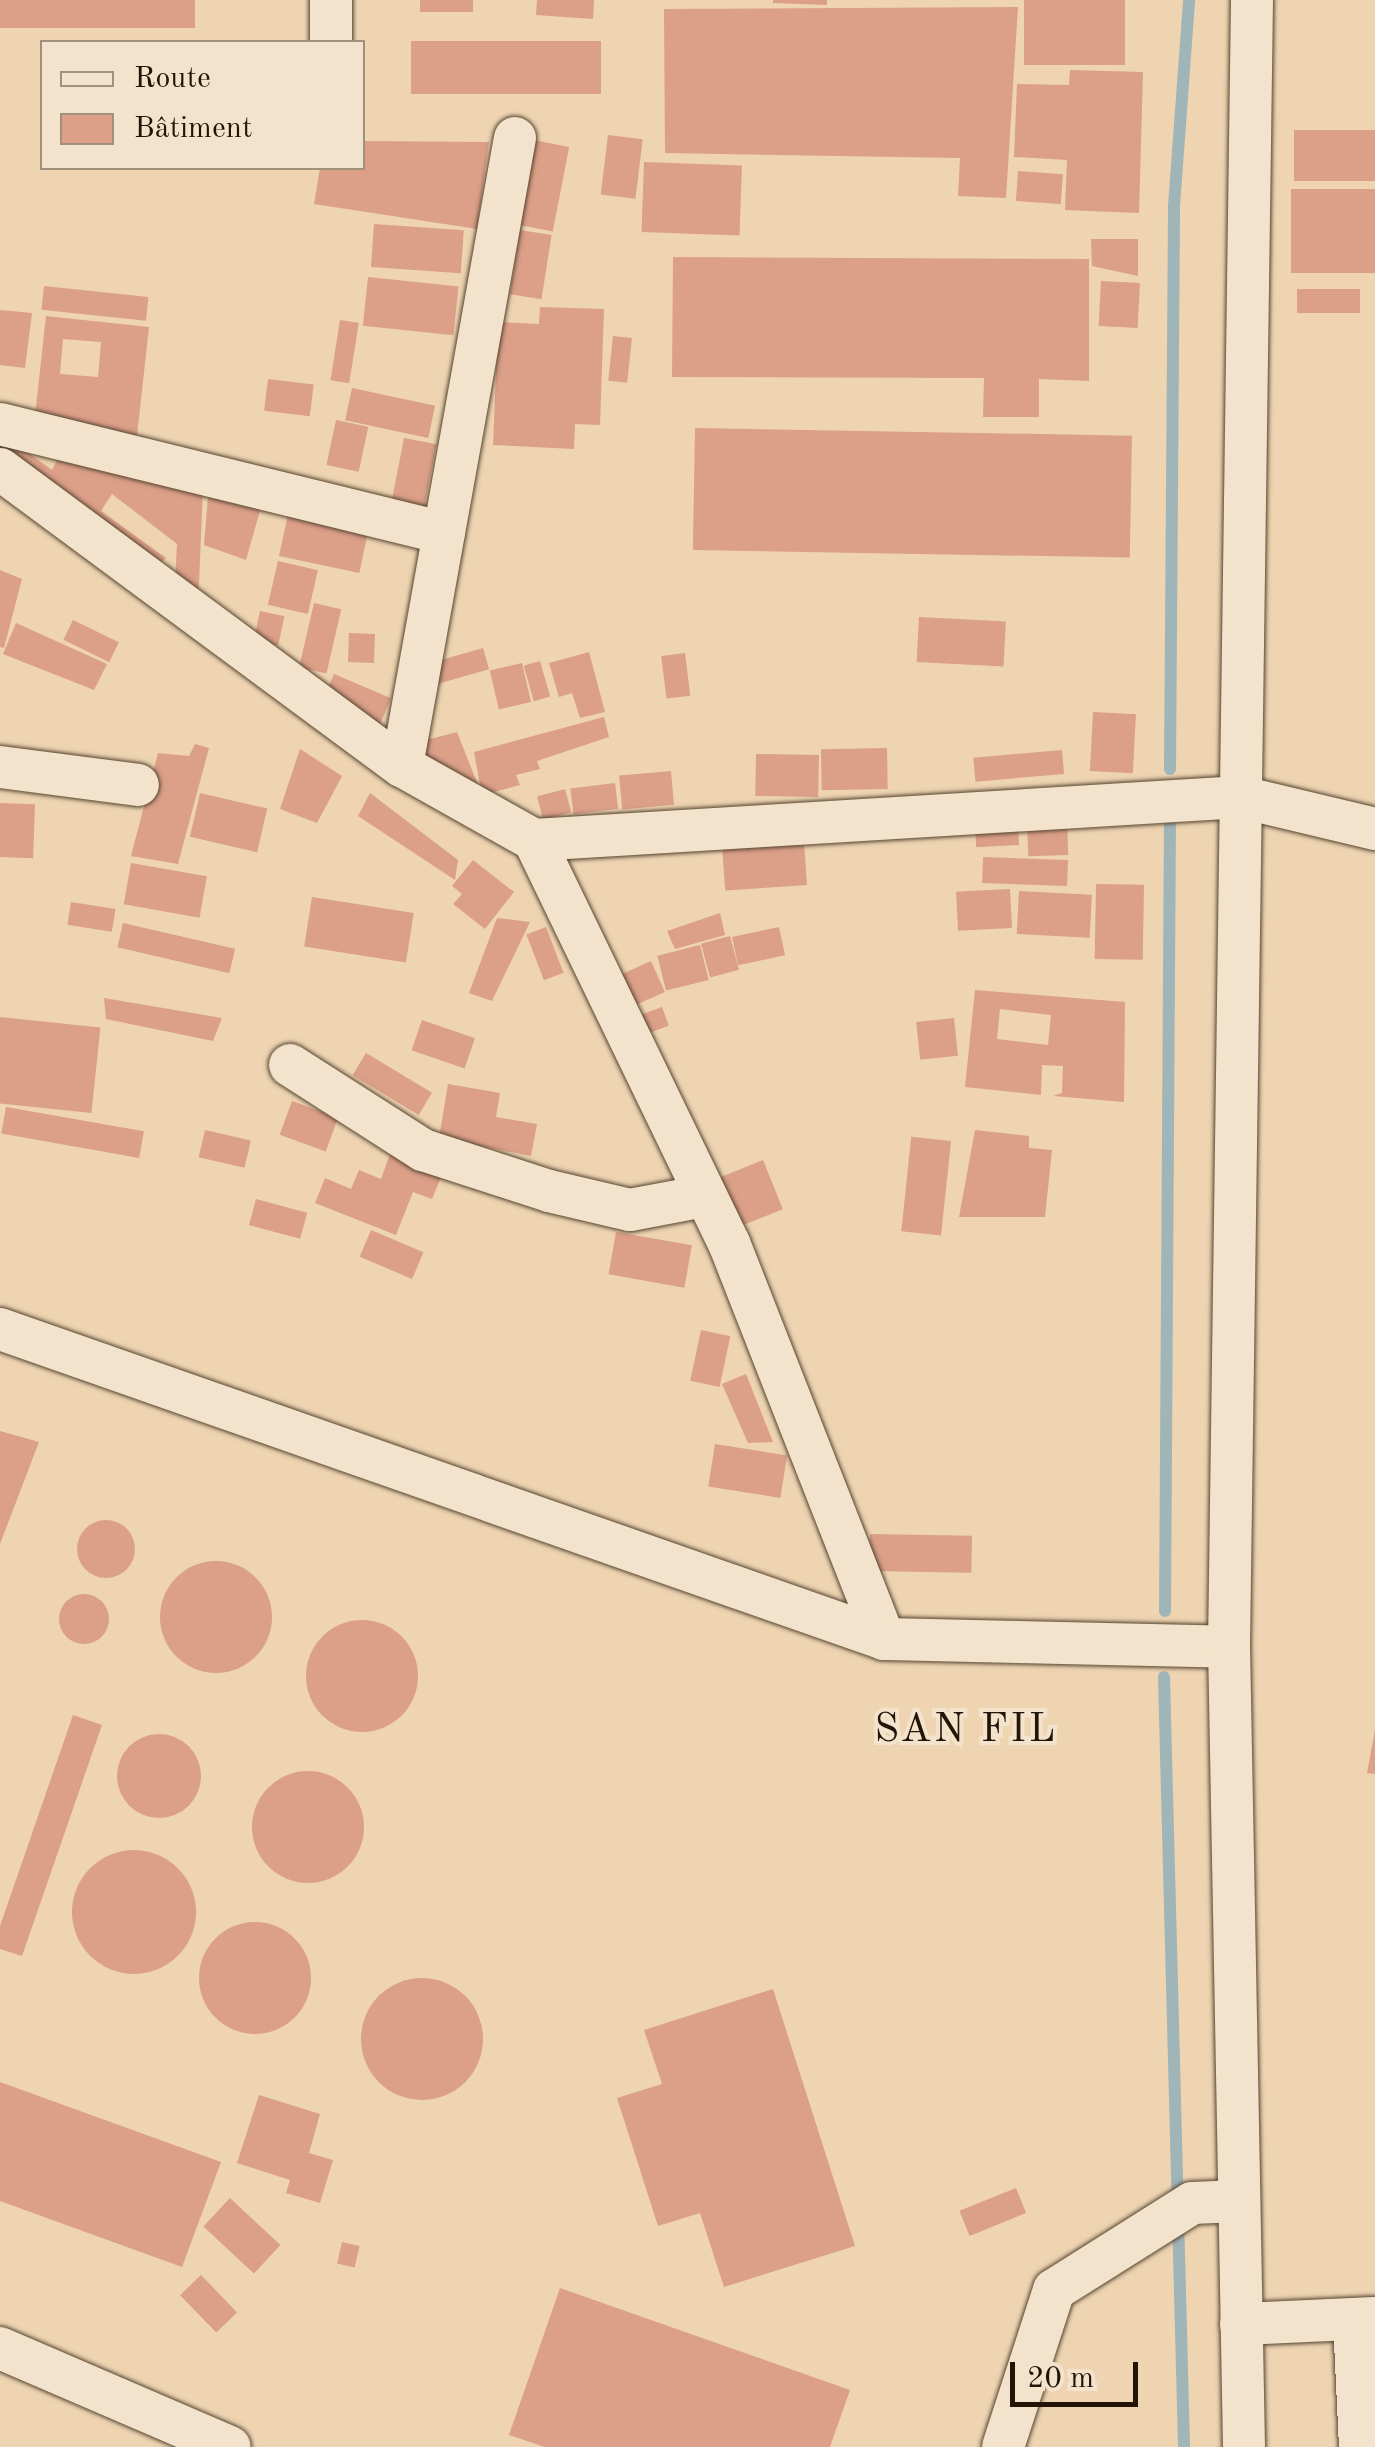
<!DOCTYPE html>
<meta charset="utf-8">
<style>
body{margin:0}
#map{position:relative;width:1375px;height:2447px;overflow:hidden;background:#eed4b1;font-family:"Old Standard TT",serif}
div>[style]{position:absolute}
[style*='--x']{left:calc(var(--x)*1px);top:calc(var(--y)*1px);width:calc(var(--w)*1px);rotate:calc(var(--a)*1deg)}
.stream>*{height:12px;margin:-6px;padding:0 6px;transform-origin:6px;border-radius:6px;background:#a0b5b8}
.building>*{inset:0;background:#dc9f88;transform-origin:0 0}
.round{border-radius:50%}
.roads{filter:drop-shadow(0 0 2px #554532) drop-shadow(0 0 2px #554532)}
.minor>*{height:42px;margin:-21px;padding:0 21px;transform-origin:21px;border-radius:21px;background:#f4e3cc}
span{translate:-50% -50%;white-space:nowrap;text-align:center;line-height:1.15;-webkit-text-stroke:8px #f4e3cc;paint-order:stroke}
.quarter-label{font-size:40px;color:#221507;letter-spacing:2.5px}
.legend{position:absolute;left:40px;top:40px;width:325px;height:130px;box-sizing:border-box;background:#f4e3cc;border:2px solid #a0917d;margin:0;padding:12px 18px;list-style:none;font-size:30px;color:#221507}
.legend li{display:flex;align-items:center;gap:20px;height:50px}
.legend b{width:50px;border:2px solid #a0917d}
.scale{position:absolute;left:1010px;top:2362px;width:128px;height:45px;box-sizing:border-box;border:5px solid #221507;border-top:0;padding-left:12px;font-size:30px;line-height:35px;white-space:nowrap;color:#221507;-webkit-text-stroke:8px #f4e3cc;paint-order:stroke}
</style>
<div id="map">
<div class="stream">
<i style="--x:1170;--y:769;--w:563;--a:-89.59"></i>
<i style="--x:1174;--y:206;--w:207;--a:-85.8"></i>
<i style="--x:1165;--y:1611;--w:791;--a:-89.64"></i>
<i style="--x:1164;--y:1677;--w:770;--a:88.51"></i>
</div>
<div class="building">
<i style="left:0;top:0;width:195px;height:28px"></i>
<i style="left:420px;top:0;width:53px;height:12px"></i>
<i style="clip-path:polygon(537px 0,594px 0,593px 19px,536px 15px)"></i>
<i style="clip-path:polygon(773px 0,827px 0,827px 5px,773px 3px)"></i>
<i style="left:1024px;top:0;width:101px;height:65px"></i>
<i style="clip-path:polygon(1018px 7px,1006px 198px,958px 196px,960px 158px,665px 153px,664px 9px)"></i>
<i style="left:411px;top:41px;width:190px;height:53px"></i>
<i style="clip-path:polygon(1070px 70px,1143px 72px,1139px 213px,1065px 210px,1067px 160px,1014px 157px,1017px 84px,1069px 85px)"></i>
<i style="left:1375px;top:130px;width:51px;height:81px;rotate:90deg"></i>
<i style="left:608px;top:135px;width:35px;height:60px;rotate:7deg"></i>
<i style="left:523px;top:138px;width:47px;height:86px;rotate:11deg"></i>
<i style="clip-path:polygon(362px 141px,489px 142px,477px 229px,314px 204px,320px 168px,362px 168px)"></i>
<i style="left:644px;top:162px;width:98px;height:70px;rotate:2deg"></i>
<i style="left:1018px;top:171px;width:45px;height:30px;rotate:4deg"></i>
<i style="left:1375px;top:189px;width:84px;height:84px;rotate:90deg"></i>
<i style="left:374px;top:224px;width:90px;height:43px;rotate:4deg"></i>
<i style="left:520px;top:230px;width:32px;height:65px;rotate:9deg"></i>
<i style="clip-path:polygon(1091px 239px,1138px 239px,1138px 276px,1092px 266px)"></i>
<i style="clip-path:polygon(673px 257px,1089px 259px,1089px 381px,1039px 379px,1039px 417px,983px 417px,984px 378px,672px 377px)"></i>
<i style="left:368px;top:277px;width:91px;height:49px;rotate:6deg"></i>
<i style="left:1101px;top:281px;width:39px;height:45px;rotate:3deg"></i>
<i style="left:44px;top:286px;width:105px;height:24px;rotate:6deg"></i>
<i style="left:1297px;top:289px;width:63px;height:24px"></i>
<i style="clip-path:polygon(540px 307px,604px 309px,600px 425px,575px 424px,574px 449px,493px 445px,498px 322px,539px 324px)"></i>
<i style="clip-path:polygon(0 310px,32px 313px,25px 368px,0 365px)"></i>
<i style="clip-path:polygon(evenodd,46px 316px,149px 327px,137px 436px,34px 425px,46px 316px,63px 339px,101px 342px,98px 377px,60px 374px,63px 339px)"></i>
<i style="left:340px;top:320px;width:19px;height:61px;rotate:9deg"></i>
<i style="left:613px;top:336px;width:19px;height:45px;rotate:6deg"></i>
<i style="left:268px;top:379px;width:46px;height:32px;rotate:7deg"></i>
<i style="left:352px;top:388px;width:85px;height:33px;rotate:12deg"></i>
<i style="left:336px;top:420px;width:33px;height:46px;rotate:12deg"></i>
<i style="left:695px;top:428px;width:437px;height:122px;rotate:1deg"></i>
<i style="left:404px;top:438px;width:33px;height:69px;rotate:11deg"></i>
<i style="clip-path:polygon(0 446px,19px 446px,52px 470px,57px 460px,203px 488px,198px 608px,174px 599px,177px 544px,112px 494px,101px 511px,166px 558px,144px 575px,0 468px)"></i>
<i style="clip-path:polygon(208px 497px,261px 507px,246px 560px,204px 545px)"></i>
<i style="left:288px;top:514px;width:82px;height:43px;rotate:12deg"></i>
<i style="left:278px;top:561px;width:41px;height:45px;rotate:13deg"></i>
<i style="clip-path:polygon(0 570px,22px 579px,4px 648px,0 647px)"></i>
<i style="left:314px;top:603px;width:28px;height:66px;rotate:13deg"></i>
<i style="left:260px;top:611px;width:25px;height:30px;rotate:12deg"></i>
<i style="left:919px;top:617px;width:87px;height:45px;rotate:3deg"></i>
<i style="left:73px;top:620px;width:51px;height:22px;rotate:26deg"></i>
<i style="clip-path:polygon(16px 623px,107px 664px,94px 690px,3px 654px)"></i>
<i style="left:349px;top:633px;width:26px;height:29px;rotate:2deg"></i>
<i style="left:483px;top:648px;width:22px;height:64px;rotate:74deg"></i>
<i style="clip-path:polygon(589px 652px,605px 712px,580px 718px,572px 693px,559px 697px,549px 663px)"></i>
<i style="left:685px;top:653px;width:43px;height:24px;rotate:83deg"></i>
<i style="left:540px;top:661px;width:37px;height:17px;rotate:74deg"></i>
<i style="left:522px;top:663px;width:40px;height:33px;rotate:77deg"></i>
<i style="left:334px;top:674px;width:62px;height:30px;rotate:23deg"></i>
<i style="left:1093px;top:712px;width:43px;height:59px;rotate:3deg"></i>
<i style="clip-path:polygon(604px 717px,609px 737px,537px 761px,540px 769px,516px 775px,520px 785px,482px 795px,432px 769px,419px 742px,457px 732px,482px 795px,474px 752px)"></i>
<i style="clip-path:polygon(195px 744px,209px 748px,178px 864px,131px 856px,158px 753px,189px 756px)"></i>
<i style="left:887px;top:748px;width:41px;height:66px;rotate:89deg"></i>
<i style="clip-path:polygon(300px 749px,342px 776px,317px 823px,280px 809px)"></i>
<i style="left:1062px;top:750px;width:24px;height:89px;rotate:85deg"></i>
<i style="left:756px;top:754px;width:63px;height:42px;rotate:1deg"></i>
<i style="left:671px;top:771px;width:34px;height:52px;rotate:85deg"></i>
<i style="left:615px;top:783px;width:26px;height:45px;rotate:83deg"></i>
<i style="left:565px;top:789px;width:24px;height:29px;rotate:75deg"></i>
<i style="left:200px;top:793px;width:69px;height:45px;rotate:13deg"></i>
<i style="clip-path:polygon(370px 793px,458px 860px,455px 880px,358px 816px)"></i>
<i style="left:0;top:803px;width:35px;height:54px;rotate:2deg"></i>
<i style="left:1067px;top:819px;width:36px;height:40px;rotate:88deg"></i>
<i style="left:1018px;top:824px;width:21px;height:43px;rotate:87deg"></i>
<i style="left:804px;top:842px;width:43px;height:82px;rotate:86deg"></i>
<i style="clip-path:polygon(473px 860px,514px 892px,485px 929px,453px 904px,462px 894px,452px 886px)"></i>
<i style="left:1068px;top:860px;width:26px;height:85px;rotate:92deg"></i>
<i style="left:131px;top:863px;width:77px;height:42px;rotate:10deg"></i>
<i style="left:1096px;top:884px;width:48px;height:75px;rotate:1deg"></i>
<i style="left:1010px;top:889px;width:39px;height:54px;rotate:87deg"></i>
<i style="left:1019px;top:891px;width:73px;height:43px;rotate:3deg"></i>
<i style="left:312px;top:897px;width:103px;height:50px;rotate:9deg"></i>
<i style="left:71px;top:902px;width:45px;height:23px;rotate:9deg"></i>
<i style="clip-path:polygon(720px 913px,725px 935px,675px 949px,667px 931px)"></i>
<i style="clip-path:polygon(497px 918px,530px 922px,492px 1001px,469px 993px)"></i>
<i style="left:123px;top:923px;width:115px;height:25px;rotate:13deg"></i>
<i style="left:546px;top:927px;width:49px;height:21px;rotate:69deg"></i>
<i style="left:779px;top:927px;width:29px;height:48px;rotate:78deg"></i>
<i style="left:730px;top:936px;width:35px;height:30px;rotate:75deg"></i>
<i style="left:700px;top:945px;width:36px;height:44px;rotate:76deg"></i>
<i style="left:651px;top:961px;width:34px;height:36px;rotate:66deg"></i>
<i style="clip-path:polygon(evenodd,975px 990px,1125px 1002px,1124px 1102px,1053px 1096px,1062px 1093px,1063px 1066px,1042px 1065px,1041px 1095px,965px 1087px,975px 990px,1000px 1009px,1051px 1015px,1048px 1045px,997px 1039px,1000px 1009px)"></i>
<i style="clip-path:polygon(104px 998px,222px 1018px,213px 1041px,106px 1019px)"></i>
<i style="left:662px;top:1007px;width:20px;height:22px;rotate:70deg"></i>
<i style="left:0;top:1017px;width:101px;height:86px;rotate:6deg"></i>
<i style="left:954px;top:1018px;width:38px;height:38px;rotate:84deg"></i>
<i style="left:422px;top:1020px;width:56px;height:32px;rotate:19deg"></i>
<i style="left:366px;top:1053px;width:77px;height:26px;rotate:31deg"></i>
<i style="clip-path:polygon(448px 1084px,500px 1093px,496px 1117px,537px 1124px,531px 1156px,439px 1138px)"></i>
<i style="left:292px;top:1101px;width:49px;height:36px;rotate:20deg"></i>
<i style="left:6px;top:1107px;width:140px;height:27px;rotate:10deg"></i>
<i style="left:205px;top:1130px;width:47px;height:28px;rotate:13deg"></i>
<i style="clip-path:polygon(975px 1130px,1029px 1136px,1029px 1148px,1052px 1150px,1045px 1217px,959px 1217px)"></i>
<i style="left:951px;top:1141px;width:95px;height:40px;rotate:96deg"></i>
<i style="clip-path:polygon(390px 1154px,442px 1175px,432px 1199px,413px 1192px,396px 1235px,315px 1203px,325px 1178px,351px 1189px,359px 1170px,381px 1179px)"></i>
<i style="left:763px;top:1160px;width:53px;height:54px;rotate:68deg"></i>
<i style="left:256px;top:1199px;width:53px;height:27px;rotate:15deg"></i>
<i style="left:371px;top:1230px;width:57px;height:29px;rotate:23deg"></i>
<i style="left:616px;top:1232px;width:77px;height:43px;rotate:10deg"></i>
<i style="left:701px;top:1330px;width:30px;height:52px;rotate:12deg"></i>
<i style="clip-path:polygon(746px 1374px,773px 1442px,748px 1443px,722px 1384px)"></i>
<i style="clip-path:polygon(0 1431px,39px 1442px,0 1544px)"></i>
<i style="left:715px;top:1444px;width:73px;height:43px;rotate:9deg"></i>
<i class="round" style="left:77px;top:1520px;width:58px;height:58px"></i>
<i style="left:870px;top:1534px;width:102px;height:37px;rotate:1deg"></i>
<i class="round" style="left:160px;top:1561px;width:112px;height:112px"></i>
<i class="round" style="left:59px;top:1594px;width:50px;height:50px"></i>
<i class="round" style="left:306px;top:1620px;width:112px;height:112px"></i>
<i style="clip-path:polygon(73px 1715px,102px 1725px,22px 1956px,0 1949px,0 1926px)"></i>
<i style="clip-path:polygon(1375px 1730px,1375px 1774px,1367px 1773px)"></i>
<i class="round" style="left:117px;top:1734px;width:84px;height:84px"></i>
<i class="round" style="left:252px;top:1771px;width:112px;height:112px"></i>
<i class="round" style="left:72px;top:1850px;width:124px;height:124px"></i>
<i class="round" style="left:199px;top:1922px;width:112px;height:112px"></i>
<i class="round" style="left:361px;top:1978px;width:122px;height:122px"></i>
<i style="clip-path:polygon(773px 1989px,855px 2246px,724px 2287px,700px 2213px,658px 2226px,617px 2098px,662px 2084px,644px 2030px)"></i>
<i style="clip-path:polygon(0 2082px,221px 2162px,182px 2267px,0 2201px)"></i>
<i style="clip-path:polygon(259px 2095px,320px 2114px,309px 2153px,333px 2160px,320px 2203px,286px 2193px,290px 2180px,237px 2163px)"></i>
<i style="left:1016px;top:2188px;width:27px;height:61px;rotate:68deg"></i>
<i style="left:230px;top:2198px;width:69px;height:39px;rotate:43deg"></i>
<i style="left:342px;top:2242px;width:18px;height:22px;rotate:13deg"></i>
<i style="left:201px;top:2275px;width:52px;height:29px;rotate:46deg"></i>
<i style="clip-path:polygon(560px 2288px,850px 2390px,830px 2447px,545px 2447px,509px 2435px)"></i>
</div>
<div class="roads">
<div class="minor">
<i style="--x:331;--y:42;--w:42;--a:-90"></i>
<i style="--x:0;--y:424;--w:457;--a:13.8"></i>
<i style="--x:0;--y:469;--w:500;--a:36.5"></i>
<i style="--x:402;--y:766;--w:151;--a:29.3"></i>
<i style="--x:534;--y:840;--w:448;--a:64.2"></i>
<i style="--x:729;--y:1243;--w:425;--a:68.6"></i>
<i style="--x:402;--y:766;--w:638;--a:-79.8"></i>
<i style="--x:0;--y:767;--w:139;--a:7.4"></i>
<i style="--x:534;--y:840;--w:708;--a:-3.48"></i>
<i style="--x:1241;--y:797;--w:138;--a:13.4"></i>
<i style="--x:290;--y:1065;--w:158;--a:32.6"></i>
<i style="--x:423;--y:1150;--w:133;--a:18"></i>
<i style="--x:549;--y:1191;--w:83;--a:13.2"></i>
<i style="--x:630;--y:1210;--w:75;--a:-10.7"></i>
<i style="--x:0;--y:1329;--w:937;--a:19.32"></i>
<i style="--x:884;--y:1639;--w:345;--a:1.3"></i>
<i style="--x:1354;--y:2320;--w:127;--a:87.3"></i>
<i style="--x:1241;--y:2324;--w:134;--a:-2.6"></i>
<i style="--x:0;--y:2348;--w:250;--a:23.3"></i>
<i style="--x:1003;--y:2447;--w:165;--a:-72"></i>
<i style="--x:1054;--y:2290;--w:163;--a:-32.2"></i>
<i style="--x:1192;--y:2203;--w:47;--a:-2.4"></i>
<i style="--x:1244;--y:2447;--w:800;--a:-91.07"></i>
<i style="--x:1229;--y:1647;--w:1647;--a:-89.2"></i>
</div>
</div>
<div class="quarter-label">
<span style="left:966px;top:1731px">SAN FIL</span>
</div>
<ul class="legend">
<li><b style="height:12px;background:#f4e3cc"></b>Route</li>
<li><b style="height:28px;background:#dc9f88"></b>Bâtiment</li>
</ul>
<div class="scale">20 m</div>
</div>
